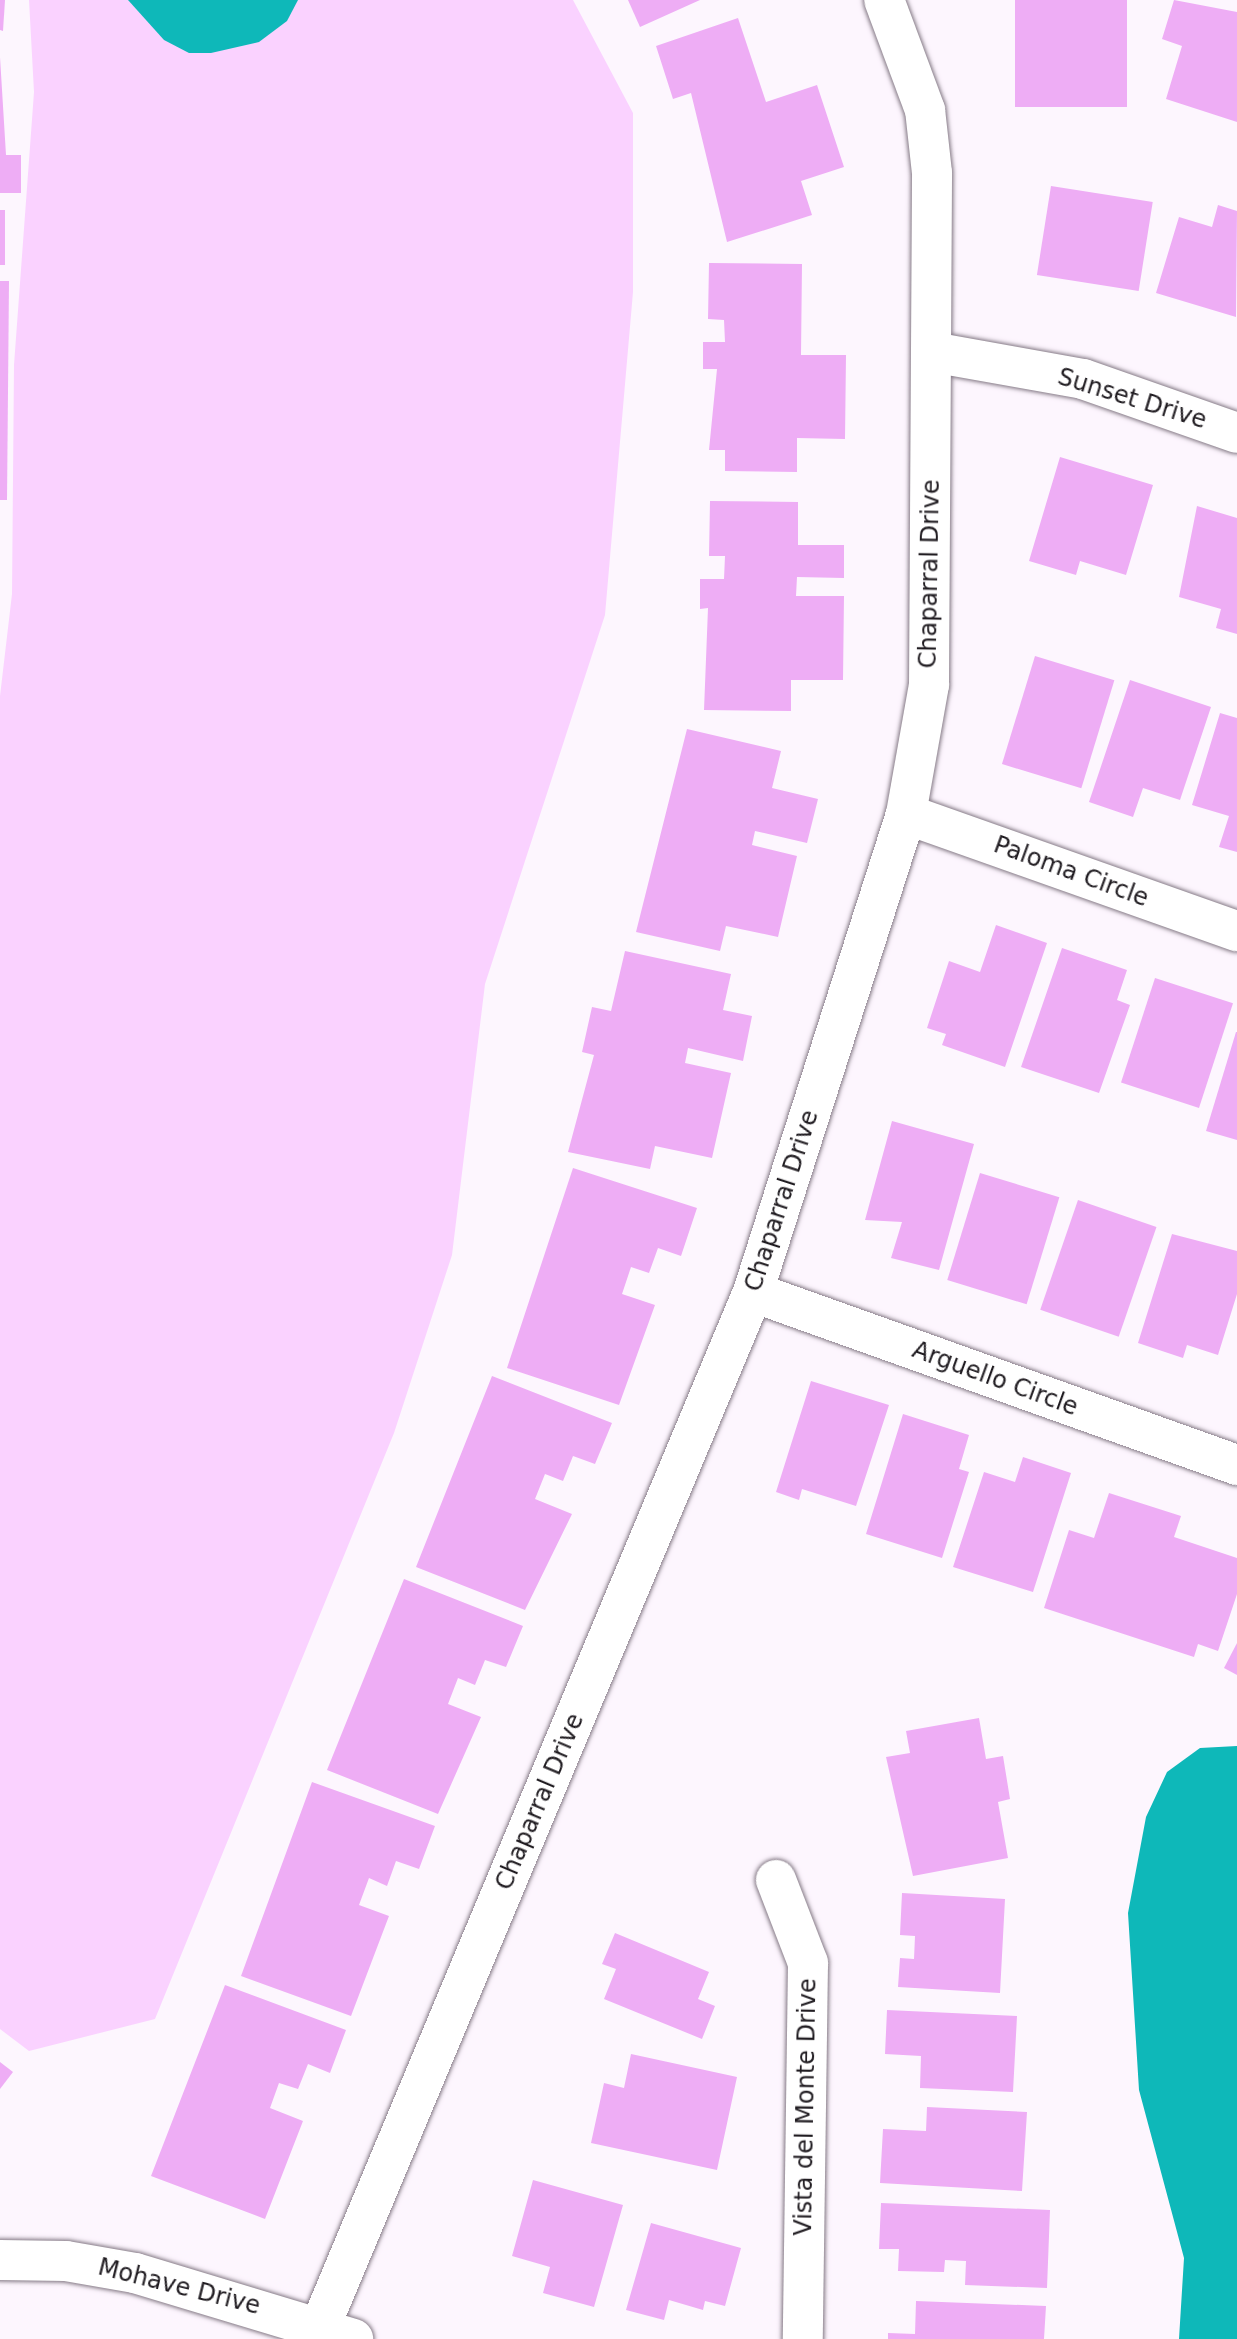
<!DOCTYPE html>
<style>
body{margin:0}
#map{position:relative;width:1237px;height:2339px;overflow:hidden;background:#fdf6fe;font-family:"DejaVu Sans",sans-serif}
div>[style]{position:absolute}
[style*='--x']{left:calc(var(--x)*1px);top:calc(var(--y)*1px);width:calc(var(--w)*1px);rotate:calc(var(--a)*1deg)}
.green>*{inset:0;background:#fad2ff}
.water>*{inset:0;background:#0eb8b9}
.building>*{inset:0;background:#eeadf5;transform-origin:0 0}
.roads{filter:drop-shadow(0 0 2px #867b87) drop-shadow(0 0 2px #867b87)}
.minor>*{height:40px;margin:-20px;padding:0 20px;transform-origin:20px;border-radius:20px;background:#fff}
span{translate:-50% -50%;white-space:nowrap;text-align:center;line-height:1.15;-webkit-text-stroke:6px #fff;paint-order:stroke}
.street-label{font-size:24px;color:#201c21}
</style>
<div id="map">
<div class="green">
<i style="clip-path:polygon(29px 0,573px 0,633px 113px,633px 292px,605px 615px,485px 984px,452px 1255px,394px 1433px,155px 2019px,29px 2051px,0 2029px,0 696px,12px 594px,14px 365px,34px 92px)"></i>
</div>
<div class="water">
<i style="clip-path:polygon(128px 0,298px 0,287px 21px,259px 42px,211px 53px,189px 53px,164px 40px)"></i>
<i style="clip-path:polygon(1237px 1746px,1237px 2339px,1179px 2339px,1184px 2258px,1139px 2090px,1128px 1913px,1146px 1817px,1167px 1772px,1200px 1748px)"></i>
</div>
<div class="building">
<i style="clip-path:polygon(0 0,5px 0,3px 31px,0 30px)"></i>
<i style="clip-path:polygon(628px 0,700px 0,640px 27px)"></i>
<i style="left:1015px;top:0;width:112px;height:107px"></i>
<i style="clip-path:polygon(1174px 0,1237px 12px,1237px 122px,1166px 99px,1182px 46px,1162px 39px)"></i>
<i style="clip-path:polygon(738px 18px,766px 102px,817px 85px,844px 167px,801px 181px,812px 215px,727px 242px,691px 93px,673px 99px,656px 46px)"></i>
<i style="clip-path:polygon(0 57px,6px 155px,21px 155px,21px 193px,0 193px)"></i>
<i style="left:1051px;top:186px;width:103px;height:90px;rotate:9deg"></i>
<i style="clip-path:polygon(1218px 205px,1237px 211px,1236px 317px,1156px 293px,1179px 217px,1212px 227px)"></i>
<i style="left:0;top:210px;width:5px;height:55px"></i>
<i style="clip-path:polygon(709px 263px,802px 264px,801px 355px,846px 355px,845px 439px,797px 438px,797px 472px,725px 471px,725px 450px,709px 450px,717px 369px,703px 369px,703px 342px,725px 342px,724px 320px,708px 319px)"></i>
<i style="clip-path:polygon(0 281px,9px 281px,7px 500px,0 500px)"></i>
<i style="clip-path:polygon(1060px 457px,1153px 485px,1126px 575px,1080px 561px,1076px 575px,1029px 561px)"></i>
<i style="clip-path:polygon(710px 501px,798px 502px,798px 545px,844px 545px,844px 578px,797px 577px,796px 596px,844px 596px,843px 680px,791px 680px,791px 711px,704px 710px,708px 608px,700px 609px,700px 579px,724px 579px,725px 556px,709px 556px)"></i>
<i style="clip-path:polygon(1197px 506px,1237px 518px,1237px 634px,1216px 628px,1221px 609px,1179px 597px)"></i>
<i style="left:1035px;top:656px;width:83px;height:113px;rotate:17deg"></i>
<i style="clip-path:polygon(1130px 680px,1211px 707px,1180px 800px,1143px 788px,1133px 817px,1089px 802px)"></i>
<i style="clip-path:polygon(1220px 713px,1237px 718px,1237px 852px,1219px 847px,1229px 816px,1192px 805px)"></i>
<i style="clip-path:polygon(687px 729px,781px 751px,772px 788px,818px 799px,807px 843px,755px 831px,752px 845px,797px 856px,778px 937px,726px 926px,720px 951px,636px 932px)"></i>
<i style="clip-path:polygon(996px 925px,1047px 943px,1005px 1067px,942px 1045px,946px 1034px,927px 1028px,949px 961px,980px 972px)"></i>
<i style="clip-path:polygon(1062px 948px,1127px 970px,1117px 1000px,1130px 1005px,1099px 1093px,1021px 1067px)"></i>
<i style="clip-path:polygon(625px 951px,731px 974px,723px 1010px,752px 1016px,743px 1061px,688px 1048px,685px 1063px,731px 1073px,712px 1158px,655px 1146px,650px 1169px,568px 1152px,594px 1055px,582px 1052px,592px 1007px,611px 1011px)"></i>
<i style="left:1155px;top:978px;width:82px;height:110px;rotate:18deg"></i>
<i style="clip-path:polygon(1236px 1032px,1237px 1032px,1237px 1140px,1206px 1131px)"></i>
<i style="clip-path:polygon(892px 1121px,974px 1144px,939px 1270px,891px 1258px,902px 1222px,865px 1220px)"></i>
<i style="clip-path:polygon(573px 1168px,697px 1208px,681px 1256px,658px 1248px,649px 1273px,631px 1267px,622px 1294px,655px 1305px,619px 1405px,507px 1368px)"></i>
<i style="left:980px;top:1173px;width:83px;height:112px;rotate:17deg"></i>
<i style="left:1078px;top:1200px;width:83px;height:116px;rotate:19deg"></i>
<i style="clip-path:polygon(1172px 1234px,1237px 1251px,1237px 1294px,1218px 1355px,1187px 1345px,1183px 1358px,1138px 1343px)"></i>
<i style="clip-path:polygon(492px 1376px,612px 1423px,595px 1464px,573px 1456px,563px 1481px,545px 1474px,535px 1499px,572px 1514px,525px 1610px,416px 1567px)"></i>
<i style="clip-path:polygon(811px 1381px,889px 1405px,856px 1506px,802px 1489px,799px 1500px,776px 1492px)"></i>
<i style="clip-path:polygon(903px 1414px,969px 1435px,959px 1469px,969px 1472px,942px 1558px,866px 1534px)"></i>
<i style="clip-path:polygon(1023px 1457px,1071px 1473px,1033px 1592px,953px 1567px,984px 1472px,1015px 1482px)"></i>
<i style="clip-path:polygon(1109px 1493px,1181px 1516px,1174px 1537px,1237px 1558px,1237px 1594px,1218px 1651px,1198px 1644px,1194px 1657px,1044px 1608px,1069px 1530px,1094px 1538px)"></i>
<i style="clip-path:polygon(404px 1579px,523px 1626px,506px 1667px,485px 1660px,475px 1685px,458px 1678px,448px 1704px,481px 1717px,438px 1814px,327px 1770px)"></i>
<i style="clip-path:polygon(1237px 1643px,1237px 1675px,1224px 1668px)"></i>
<i style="clip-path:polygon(979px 1718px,986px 1759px,1003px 1756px,1010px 1799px,998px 1802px,1008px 1858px,913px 1876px,886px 1757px,910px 1753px,906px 1731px)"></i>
<i style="clip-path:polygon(312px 1782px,435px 1826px,419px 1869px,396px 1861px,387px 1886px,369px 1878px,359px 1905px,389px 1916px,351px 2016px,241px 1976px)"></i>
<i style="clip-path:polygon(902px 1893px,1005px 1899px,1000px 1993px,898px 1987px,900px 1958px,914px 1959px,915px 1936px,900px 1935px)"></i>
<i style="clip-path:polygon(615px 1933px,709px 1972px,698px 1999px,715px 2006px,702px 2039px,604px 1999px,616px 1969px,602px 1964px)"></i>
<i style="clip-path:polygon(225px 1985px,346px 2030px,330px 2073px,308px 2064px,298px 2089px,279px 2083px,270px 2108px,303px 2121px,265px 2219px,151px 2176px)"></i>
<i style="clip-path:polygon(887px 2010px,1017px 2016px,1013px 2092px,920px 2088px,921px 2056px,885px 2054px)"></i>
<i style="clip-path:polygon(631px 2054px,737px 2077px,717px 2170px,591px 2143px,604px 2083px,624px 2088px)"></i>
<i style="clip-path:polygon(0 2062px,13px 2072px,0 2089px)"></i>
<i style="clip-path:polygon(927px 2107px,1027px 2112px,1022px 2191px,880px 2183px,883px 2129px,926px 2131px)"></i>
<i style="clip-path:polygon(533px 2180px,623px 2205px,594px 2307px,543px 2293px,550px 2267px,512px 2256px)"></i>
<i style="clip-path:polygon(881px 2203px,1050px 2210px,1047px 2288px,965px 2285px,966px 2261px,945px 2260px,944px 2272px,898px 2271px,899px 2249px,879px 2249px)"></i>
<i style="clip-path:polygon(651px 2223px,741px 2248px,725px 2306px,705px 2301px,703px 2310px,669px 2300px,664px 2320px,626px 2310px)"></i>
<i style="clip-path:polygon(916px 2301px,1046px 2306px,1044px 2339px,888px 2339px,888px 2333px,915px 2334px)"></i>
</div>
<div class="roads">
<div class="minor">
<i style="--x:932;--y:352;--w:153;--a:10.1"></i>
<i style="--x:1083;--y:379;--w:163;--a:19.3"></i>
<i style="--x:906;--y:814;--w:351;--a:19.5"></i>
<i style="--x:753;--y:1292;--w:514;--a:19.67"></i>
<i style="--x:776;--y:1880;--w:89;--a:68.9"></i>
<i style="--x:808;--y:1963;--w:376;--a:90.8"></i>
<i style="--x:0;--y:2260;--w:66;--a:0.9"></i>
<i style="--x:66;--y:2261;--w:70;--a:9.9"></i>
<i style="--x:135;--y:2273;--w:228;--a:16.8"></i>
<i style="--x:315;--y:2339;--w:1135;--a:-67.3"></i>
<i style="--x:753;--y:1292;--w:502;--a:-72.25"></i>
<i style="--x:906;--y:814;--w:131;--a:-79.9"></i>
<i style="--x:929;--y:685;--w:512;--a:-89.66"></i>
<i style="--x:932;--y:173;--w:63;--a:-96.3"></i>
<i style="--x:925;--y:110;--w:117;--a:-110.4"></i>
</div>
</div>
<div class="street-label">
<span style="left:1132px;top:399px;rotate:17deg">Sunset Drive</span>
<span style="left:930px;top:574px;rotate:-89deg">Chaparral Drive</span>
<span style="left:1071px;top:872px;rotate:20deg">Paloma Circle</span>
<span style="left:782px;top:1201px;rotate:-72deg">Chaparral Drive</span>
<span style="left:995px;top:1379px;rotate:20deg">Arguello Circle</span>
<span style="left:540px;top:1802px;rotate:-67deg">Chaparral Drive</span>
<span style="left:806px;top:2107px;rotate:-89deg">Vista del Monte Drive</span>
<span style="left:179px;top:2287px;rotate:14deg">Mohave Drive</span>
</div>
</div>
